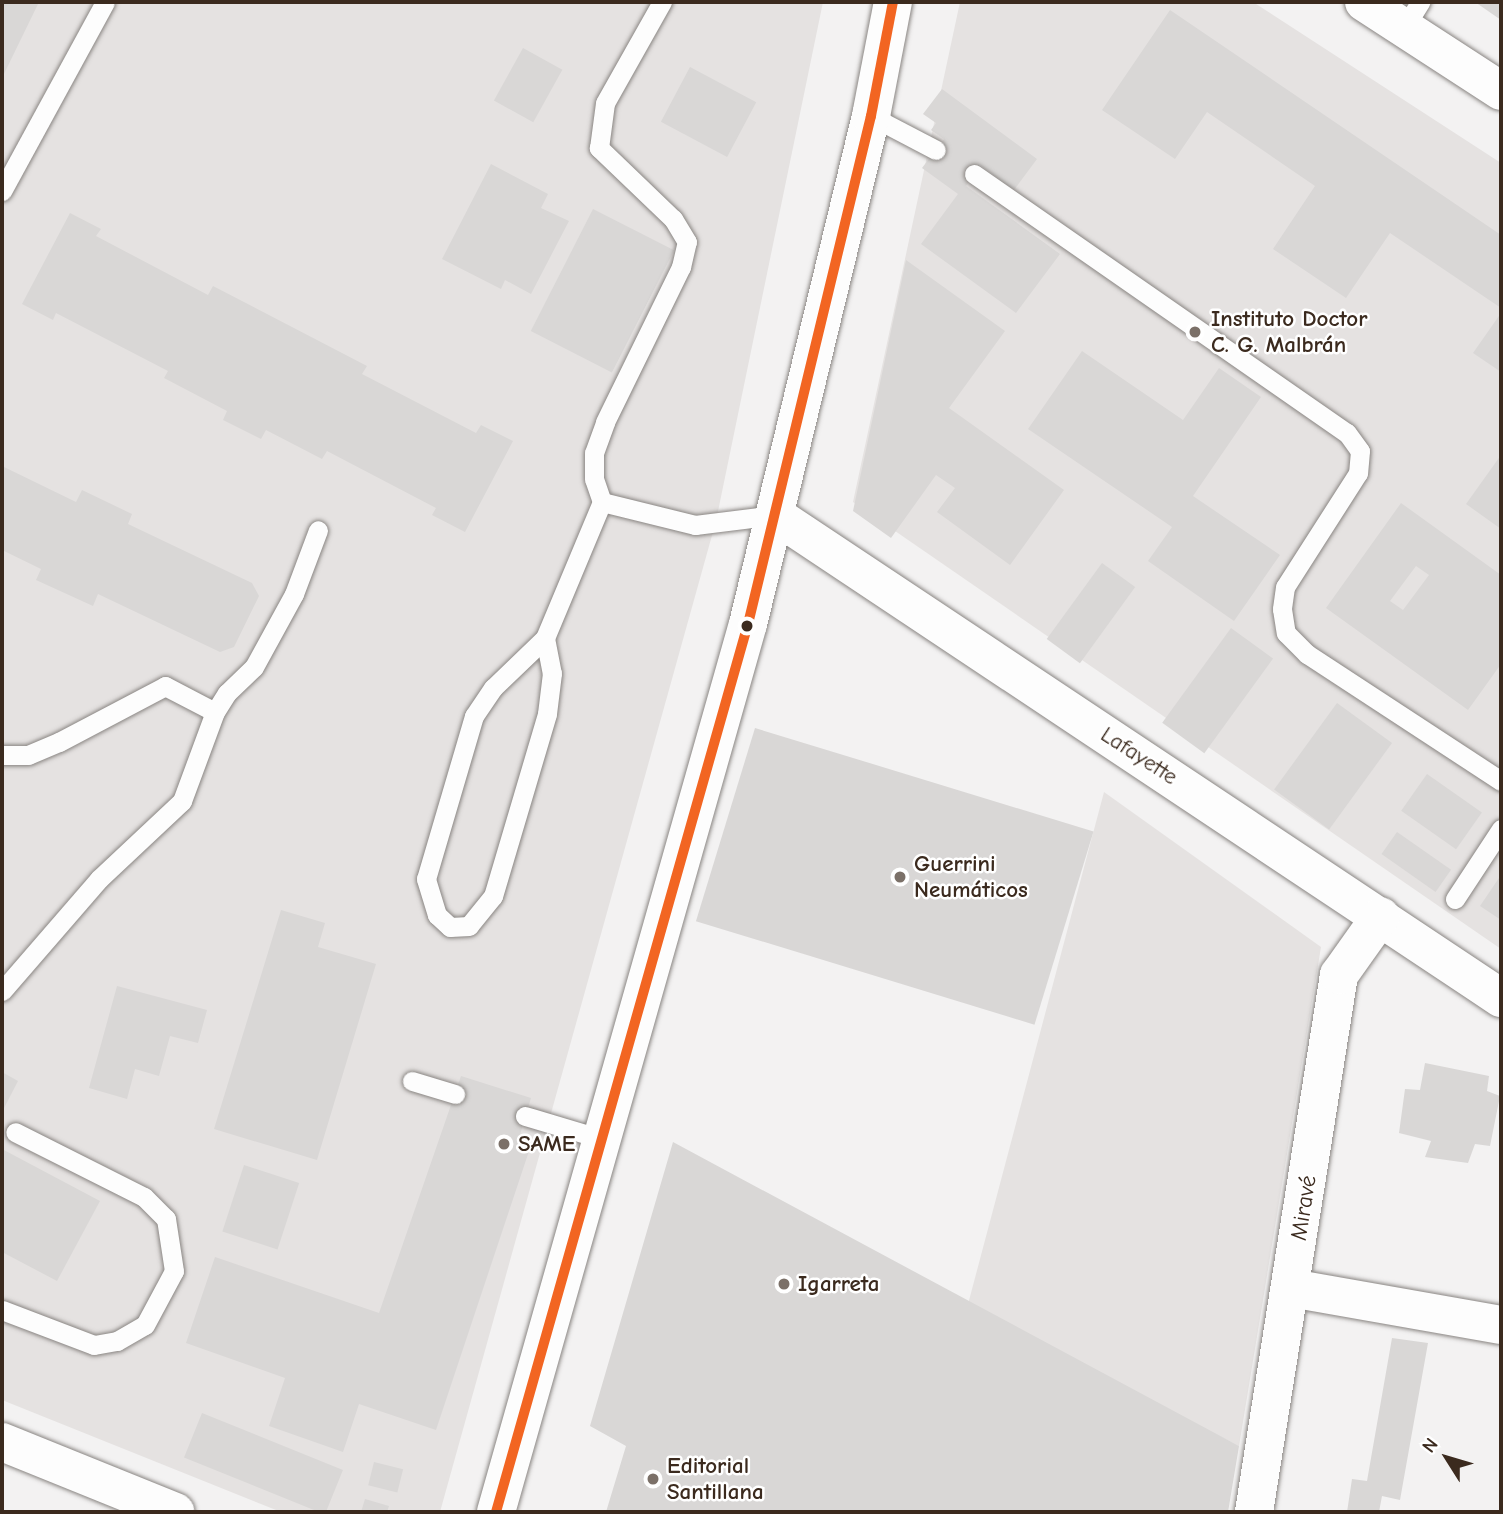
<!DOCTYPE html>
<meta charset="utf-8">
<style>
body{margin:0}
#map{position:relative;width:1503px;height:1514px;overflow:hidden;background:#f3f2f2;font-family:"Comic Neue",sans-serif}
div>[style]{position:absolute}
[style*='--x']{left:calc(var(--x)*1px);top:calc(var(--y)*1px);width:calc(var(--w)*1px);rotate:calc(var(--a)*1deg)}
.built>*{inset:0;background:#e5e2e1}
.building>*{inset:0;background:#d9d7d6;transform-origin:0 0}
.roads{filter:drop-shadow(0 0 2px #898582) drop-shadow(0 0 2px #898582)}
.service>*{height:19px;margin:-9.5px;padding:0 9.5px;transform-origin:9.5px;border-radius:9.5px;background:#fdfdfd}
.minor>*{height:38px;margin:-19px;padding:0 19px;transform-origin:19px;border-radius:19px;background:#fdfdfd}
.secondary>*{height:38px;margin:-19px;padding:0 19px;transform-origin:19px;border-radius:19px;background:#fdfdfd}
.bus-1>*{height:10px;margin:-5px;padding:0 5px;transform-origin:5px;border-radius:5px;background:#f26522}
.dots>*{width:19px;height:19px;translate:-50% -50%;box-sizing:border-box;border:4px solid #fff;border-radius:50%}
span{translate:-50% -50%;white-space:nowrap;text-align:center;line-height:1.15;-webkit-text-stroke:5px #fff;paint-order:stroke}
.poi-label{font-size:23px;color:#3b2a1e;font-weight:700}
.left{translate:0 -50%;text-align:left}
.street-label{font-size:23px;color:#3b2a1e}
.frame{position:absolute;inset:0;border:4px solid #3b2a1e;pointer-events:none}
.north{position:absolute;left:1412px;top:1423px;width:70px;height:70px;-webkit-text-stroke:5px #fff;paint-order:stroke;rotate:307deg;font-size:19px;font-weight:700;line-height:28px;text-align:center;color:#3b2a1e}
.north::after{content:'';display:block;margin:auto;width:24px;height:32px;background:#3b2a1e;clip-path:polygon(50% 0,100% 100%,50% 72%,0 100%)}
</style>
<div id="map">
<div class="built">
<i style="clip-path:polygon(2px 2px,823px 2px,716px 521px,440px 1512px,281px 1512px,2px 1400px)"></i>
<i style="clip-path:polygon(960px 2px,1253px 2px,1501px 163px,1501px 949px,853px 502px)"></i>
<i style="clip-path:polygon(1104px 792px,1321px 947px,1239px 1446px,967px 1308px)"></i>
</div>
<div class="building">
<i style="clip-path:polygon(2px 2px,39px 2px,2px 78px)"></i>
<i style="clip-path:polygon(1475px 2px,1501px 2px,1501px 20px)"></i>
<i style="clip-path:polygon(1170px 10px,1501px 235px,1501px 308px,1390px 233px,1346px 298px,1273px 249px,1315px 186px,1207px 112px,1175px 159px,1102px 110px)"></i>
<i style="left:523px;top:48px;width:45px;height:60px;rotate:29deg"></i>
<i style="left:690px;top:67px;width:75px;height:62px;rotate:28deg"></i>
<i style="clip-path:polygon(942px 89px,1037px 159px,1014px 190px,980px 165px,966px 186px,1060px 254px,1016px 313px,921px 244px,958px 194px,922px 168px,944px 139px,931px 130px,936px 123px,923px 114px)"></i>
<i style="clip-path:polygon(491px 164px,548px 194px,541px 208px,569px 221px,531px 294px,505px 280px,501px 289px,442px 259px)"></i>
<i style="left:593px;top:209px;width:91px;height:137px;rotate:27deg"></i>
<i style="clip-path:polygon(70px 213px,101px 229px,96px 236px,208px 295px,213px 286px,367px 366px,362px 374px,476px 433px,481px 425px,513px 441px,465px 532px,432px 515px,436px 508px,327px 451px,322px 459px,266px 430px,261px 439px,223px 420px,227px 411px,164px 378px,168px 371px,56px 313px,53px 320px,22px 304px)"></i>
<i style="clip-path:polygon(906px 260px,1005px 331px,949px 408px,1064px 490px,1010px 565px,937px 512px,955px 488px,936px 475px,891px 538px,853px 511px)"></i>
<i style="clip-path:polygon(1501px 313px,1501px 372px,1473px 353px)"></i>
<i style="clip-path:polygon(1082px 351px,1183px 420px,1219px 368px,1261px 397px,1193px 496px,1280px 555px,1234px 621px,1148px 561px,1172px 527px,1028px 429px)"></i>
<i style="clip-path:polygon(1501px 455px,1501px 529px,1466px 504px)"></i>
<i style="clip-path:polygon(2px 466px,76px 502px,82px 490px,132px 514px,128px 524px,252px 583px,259px 596px,234px 647px,220px 652px,98px 594px,93px 606px,36px 580px,41px 569px,2px 550px)"></i>
<i style="clip-path:polygon(evenodd,1401px 503px,1501px 575px,1501px 664px,1468px 710px,1326px 608px,1401px 503px,1416px 566px,1429px 575px,1403px 610px,1390px 601px,1416px 566px)"></i>
<i style="left:1102px;top:563px;width:41px;height:94px;rotate:36deg"></i>
<i style="left:1231px;top:628px;width:52px;height:117px;rotate:36deg"></i>
<i style="left:1337px;top:703px;width:68px;height:107px;rotate:36deg"></i>
<i style="left:755px;top:728px;width:354px;height:202px;rotate:17deg"></i>
<i style="left:1427px;top:774px;width:67px;height:45px;rotate:35deg"></i>
<i style="left:1397px;top:832px;width:66px;height:27px;rotate:35deg"></i>
<i style="clip-path:polygon(1501px 875px,1501px 920px,1480px 906px)"></i>
<i style="clip-path:polygon(281px 910px,325px 923px,318px 947px,376px 964px,317px 1160px,214px 1129px)"></i>
<i style="clip-path:polygon(117px 986px,207px 1010px,198px 1043px,170px 1036px,159px 1076px,135px 1069px,127px 1099px,89px 1088px)"></i>
<i style="clip-path:polygon(1425px 1063px,1489px 1076px,1487px 1091px,1500px 1096px,1490px 1146px,1475px 1144px,1468px 1163px,1425px 1157px,1431px 1141px,1399px 1133px,1405px 1089px,1420px 1090px)"></i>
<i style="clip-path:polygon(2px 1072px,18px 1081px,2px 1112px)"></i>
<i style="clip-path:polygon(461px 1076px,531px 1098px,519px 1138px,532px 1142px,436px 1430px,359px 1404px,343px 1452px,269px 1426px,285px 1378px,186px 1343px,215px 1257px,379px 1313px)"></i>
<i style="clip-path:polygon(673px 1142px,1239px 1446px,1228px 1512px,606px 1512px,626px 1446px,590px 1426px)"></i>
<i style="clip-path:polygon(2px 1149px,100px 1201px,57px 1281px,2px 1252px)"></i>
<i style="left:244px;top:1165px;width:58px;height:70px;rotate:18deg"></i>
<i style="clip-path:polygon(1392px 1338px,1428px 1343px,1400px 1500px,1382px 1496px,1379px 1512px,1347px 1512px,1352px 1479px,1367px 1481px)"></i>
<i style="left:202px;top:1413px;width:152px;height:48px;rotate:22deg"></i>
<i style="left:374px;top:1462px;width:30px;height:24px;rotate:14deg"></i>
<i style="clip-path:polygon(365px 1499px,389px 1506px,387px 1512px,361px 1512px)"></i>
</div>
<div class="roads">
<div class="service">
<i style="--x:1404;--y:28;--w:31;--a:-58"></i>
<i style="--x:871;--y:116;--w:73;--a:27.6"></i>
<i style="--x:974;--y:174;--w:454;--a:34.8"></i>
<i style="--x:1347;--y:433;--w:22;--a:54"></i>
<i style="--x:1360;--y:451;--w:22;--a:95"></i>
<i style="--x:1358;--y:473;--w:135;--a:122.6"></i>
<i style="--x:1285;--y:587;--w:22;--a:98"></i>
<i style="--x:1282;--y:609;--w:24;--a:81"></i>
<i style="--x:1286;--y:633;--w:30;--a:45"></i>
<i style="--x:1307;--y:654;--w:232;--a:33.2"></i>
<i style="--x:2;--y:191;--w:215;--a:-61.4"></i>
<i style="--x:602;--y:502;--w:96;--a:13.9"></i>
<i style="--x:695;--y:525;--w:81;--a:-7.1"></i>
<i style="--x:545;--y:638;--w:36;--a:79"></i>
<i style="--x:552;--y:673;--w:41;--a:97"></i>
<i style="--x:547;--y:714;--w:190;--a:106.5"></i>
<i style="--x:493;--y:896;--w:38;--a:129"></i>
<i style="--x:469;--y:926;--w:19;--a:177"></i>
<i style="--x:450;--y:927;--w:18;--a:-137"></i>
<i style="--x:437;--y:915;--w:38;--a:-107"></i>
<i style="--x:426;--y:879;--w:170;--a:-73.6"></i>
<i style="--x:474;--y:716;--w:34;--a:-56"></i>
<i style="--x:493;--y:688;--w:72;--a:-43.9"></i>
<i style="--x:545;--y:638;--w:147;--a:-67.3"></i>
<i style="--x:602;--y:502;--w:24;--a:-109"></i>
<i style="--x:594;--y:479;--w:26;--a:-90"></i>
<i style="--x:594;--y:453;--w:33;--a:-70"></i>
<i style="--x:605;--y:422;--w:173;--a:-63.9"></i>
<i style="--x:681;--y:267;--w:26;--a:-77"></i>
<i style="--x:687;--y:242;--w:27;--a:-121"></i>
<i style="--x:673;--y:219;--w:103;--a:-136.2"></i>
<i style="--x:599;--y:148;--w:45;--a:-82.4"></i>
<i style="--x:605;--y:103;--w:116;--a:-60.6"></i>
<i style="--x:2;--y:755;--w:26;--a:0"></i>
<i style="--x:28;--y:755;--w:34;--a:-23"></i>
<i style="--x:59;--y:742;--w:120;--a:-27.8"></i>
<i style="--x:165;--y:686;--w:56;--a:27.5"></i>
<i style="--x:1455;--y:899;--w:84;--a:-56.7"></i>
<i style="--x:2;--y:991;--w:148;--a:-49.1"></i>
<i style="--x:99;--y:879;--w:114;--a:-43.2"></i>
<i style="--x:182;--y:801;--w:95;--a:-69.7"></i>
<i style="--x:215;--y:712;--w:22;--a:-58"></i>
<i style="--x:227;--y:693;--w:37;--a:-44"></i>
<i style="--x:254;--y:667;--w:83;--a:-61.3"></i>
<i style="--x:294;--y:594;--w:68;--a:-69.4"></i>
<i style="--x:412;--y:1081;--w:45;--a:16.8"></i>
<i style="--x:525;--y:1116;--w:77;--a:16.6"></i>
<i style="--x:2;--y:1310;--w:98;--a:20.8"></i>
<i style="--x:94;--y:1345;--w:23;--a:-10"></i>
<i style="--x:117;--y:1341;--w:32;--a:-30"></i>
<i style="--x:145;--y:1325;--w:61;--a:-61.8"></i>
<i style="--x:174;--y:1271;--w:53;--a:-98.7"></i>
<i style="--x:166;--y:1219;--w:31;--a:-135"></i>
<i style="--x:144;--y:1197;--w:144;--a:-153.3"></i>
</div>
<div class="minor">
<i style="--x:775;--y:515;--w:872;--a:33.64"></i>
<i style="--x:1291;--y:1288;--w:213;--a:10"></i>
<i style="--x:2;--y:1442;--w:187;--a:22"></i>
<i style="--x:1254;--y:1512;--w:544;--a:-81.01"></i>
<i style="--x:1339;--y:975;--w:72;--a:-54.6"></i>
</div>
<div class="secondary">
<i style="--x:1364;--y:2;--w:163;--a:33"></i>
<i style="--x:496;--y:1512;--w:923;--a:-74.16"></i>
<i style="--x:748;--y:624;--w:523;--a:-76.39"></i>
<i style="--x:871;--y:116;--w:116;--a:-79.1"></i>
</div>
</div>
<div class="bus-1">
<i style="--x:496;--y:1512;--w:923;--a:-74.16"></i>
<i style="--x:748;--y:624;--w:523;--a:-76.39"></i>
<i style="--x:871;--y:116;--w:116;--a:-79.1"></i>
</div>
<div class="dots">
<i style="left:1195px;top:332px;background:#7b7068"></i>
<i style="left:747px;top:626px;background:#3b2a1e"></i>
<i style="left:900px;top:877px;background:#7b7068"></i>
<i style="left:504px;top:1144px;background:#7b7068"></i>
<i style="left:784px;top:1284px;background:#7b7068"></i>
<i style="left:653px;top:1479px;background:#7b7068"></i>
</div>
<div class="poi-label">
<span class="left" style="left:1211px;top:332px">Instituto Doctor<br>C. G. Malbrán</span>
<span class="left" style="left:914px;top:877px">Guerrini<br>Neumáticos</span>
<span class="left" style="left:518px;top:1144px">SAME</span>
<span class="left" style="left:798px;top:1284px">Igarreta</span>
<span class="left" style="left:667px;top:1479px">Editorial<br>Santillana</span>
</div>
<div class="street-label">
<span style="left:1139px;top:756px;rotate:33deg">Lafayette</span>
<span style="left:1304px;top:1208px;rotate:-81deg">Miravé</span>
</div>
<div class="frame"></div>
<div class="north">N</div>
</div>
